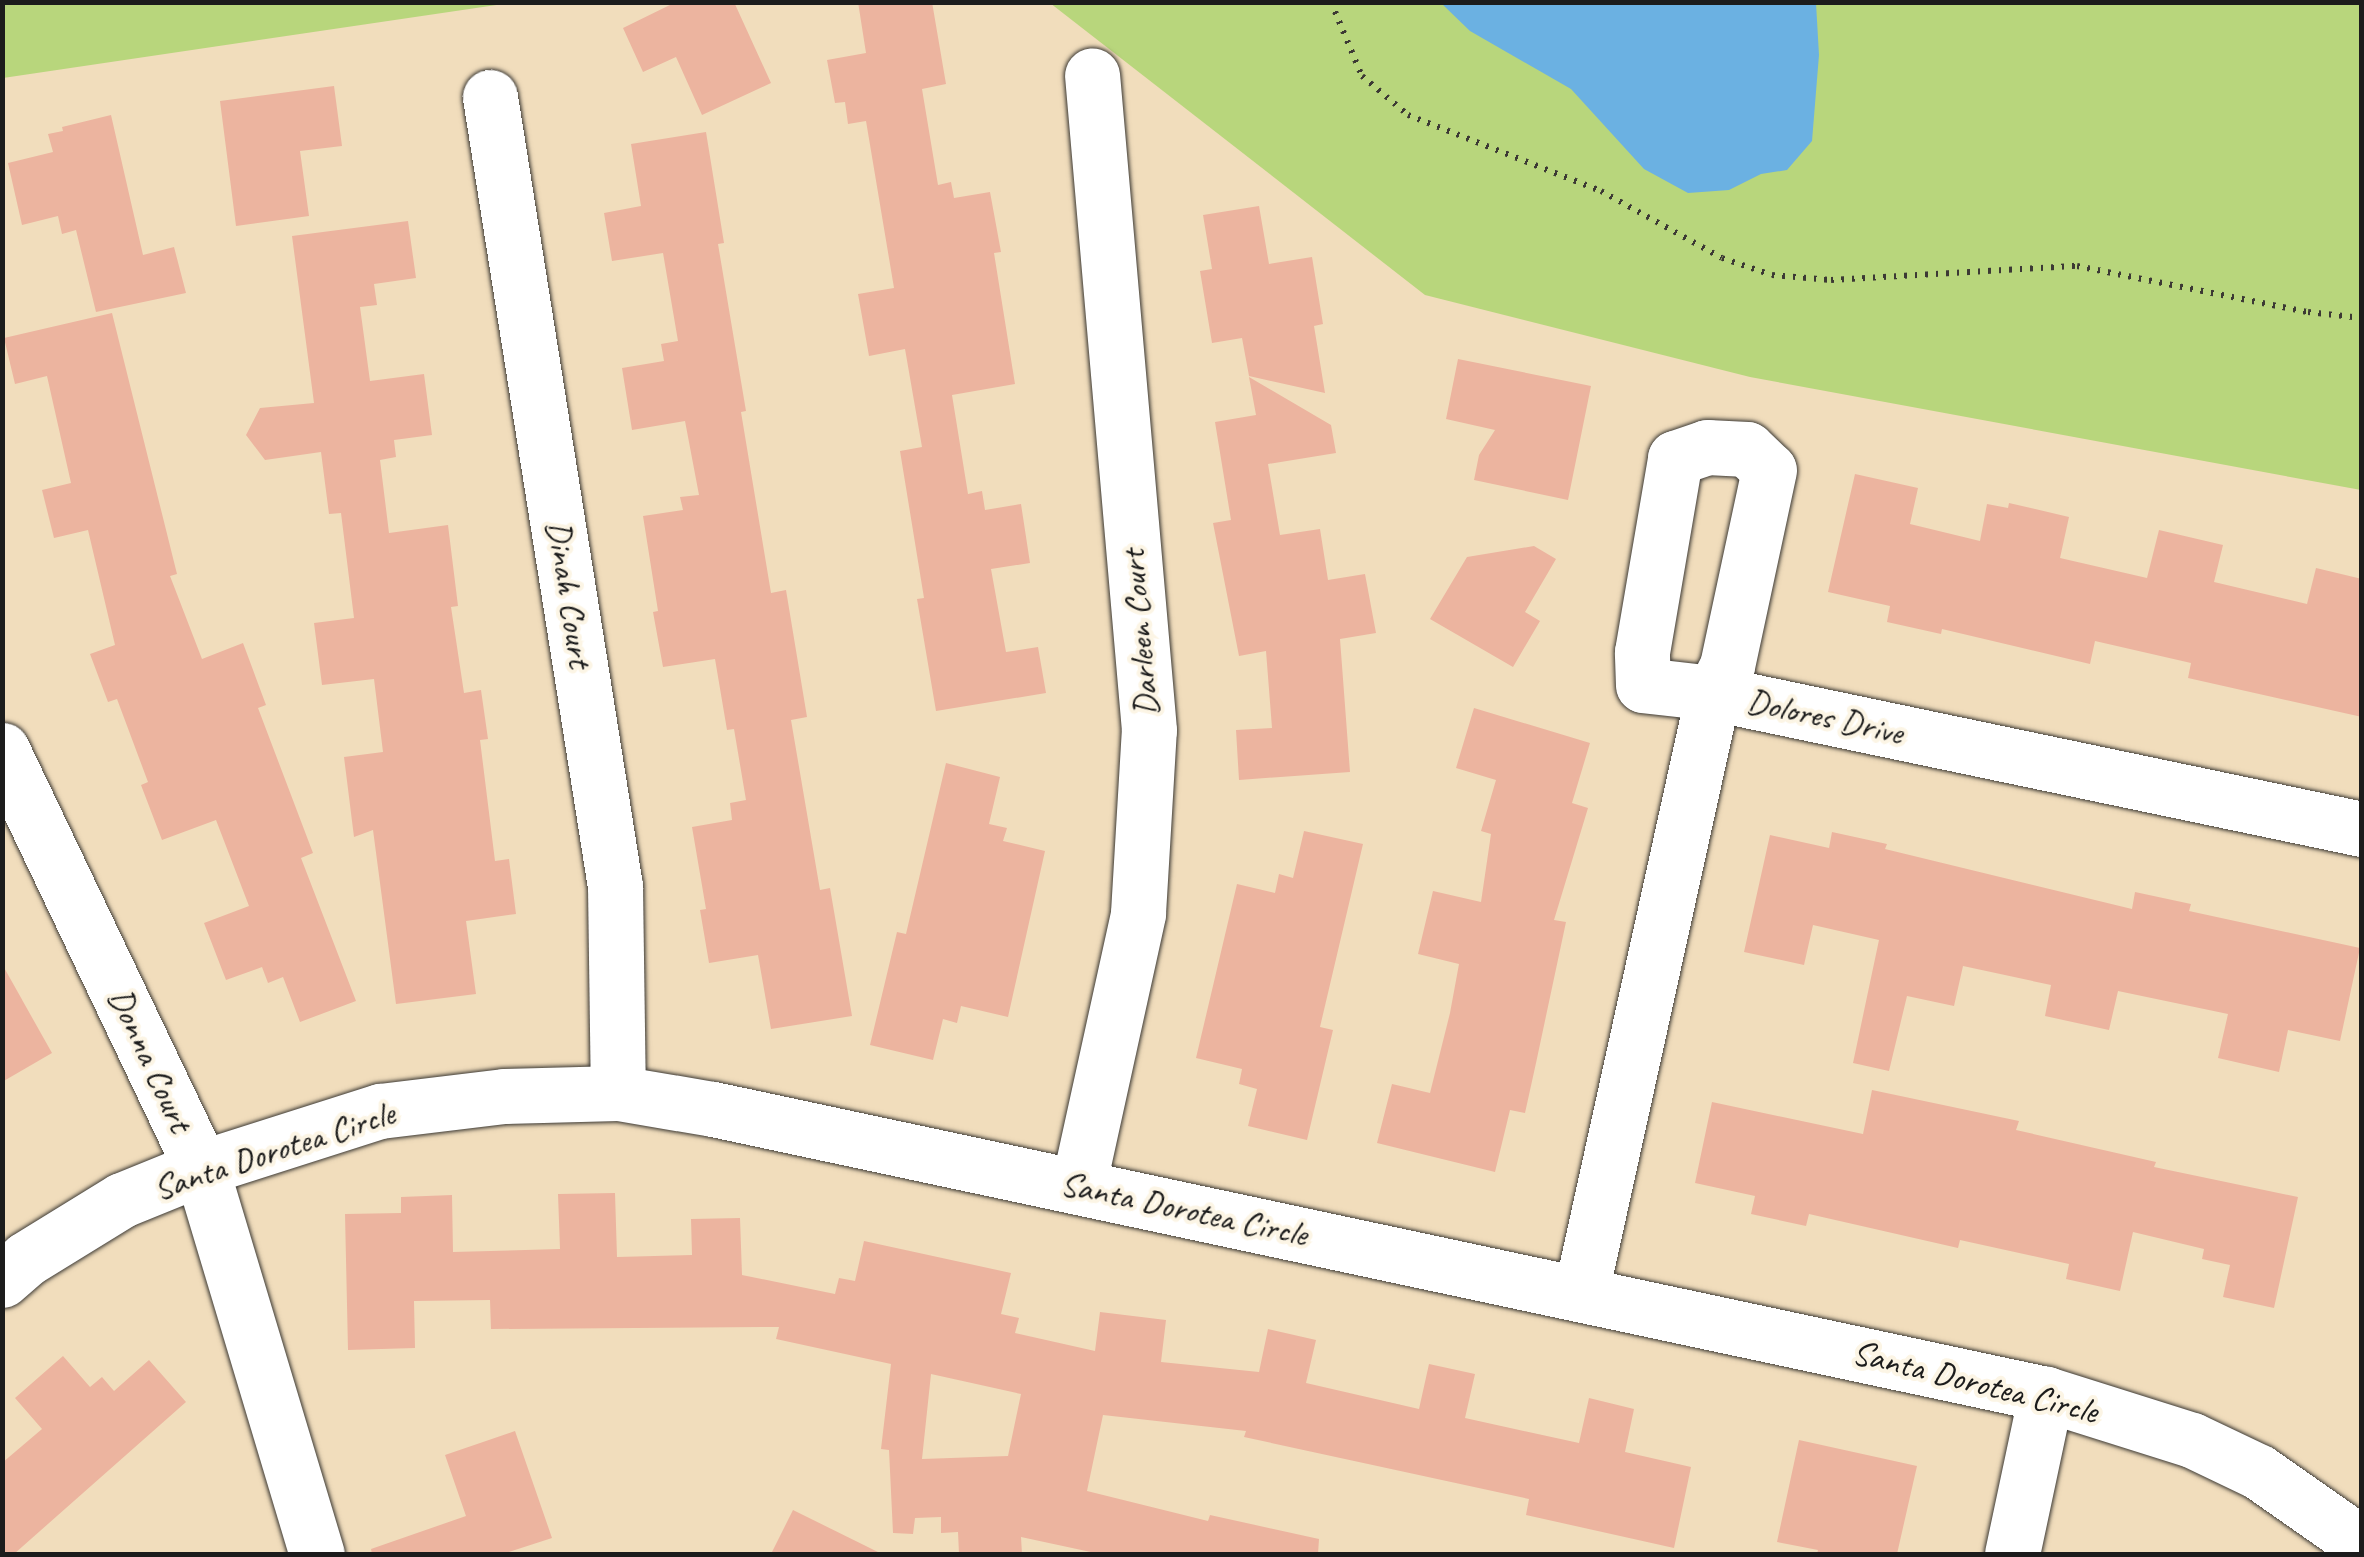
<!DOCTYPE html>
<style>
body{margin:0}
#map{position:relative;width:2364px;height:1557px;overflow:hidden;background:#f1ddbc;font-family:Caveat,sans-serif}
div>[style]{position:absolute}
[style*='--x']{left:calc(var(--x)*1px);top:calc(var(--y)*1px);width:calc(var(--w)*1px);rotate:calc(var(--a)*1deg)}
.green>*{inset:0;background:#b8d67c}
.water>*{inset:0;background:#6bb1e2}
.building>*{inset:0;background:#ecb49f}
.path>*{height:6px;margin-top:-3px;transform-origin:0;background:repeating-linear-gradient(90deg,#3c3934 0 2.5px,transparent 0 10.5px)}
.roads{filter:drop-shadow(0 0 2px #3c3934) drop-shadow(0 0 2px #3c3934)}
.minor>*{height:55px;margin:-27.5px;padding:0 27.5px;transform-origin:27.5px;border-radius:27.5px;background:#fff}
span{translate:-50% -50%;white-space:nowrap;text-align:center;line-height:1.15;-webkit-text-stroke:8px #fcf5e5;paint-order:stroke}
.street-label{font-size:35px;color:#1c1c1c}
.frame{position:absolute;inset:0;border:5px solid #1c1c1c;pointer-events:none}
</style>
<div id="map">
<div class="green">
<i style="clip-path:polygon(3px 2px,510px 2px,510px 3px,3px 78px)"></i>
<i style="clip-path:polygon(1050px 3px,2361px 3px,2361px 490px,1750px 377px,1425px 295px)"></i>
</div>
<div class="water">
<i style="clip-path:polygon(1441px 3px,1816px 3px,1819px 55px,1812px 141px,1787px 170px,1761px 174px,1729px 190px,1688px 193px,1644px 169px,1571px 89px,1470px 31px)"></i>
</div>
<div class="building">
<i style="clip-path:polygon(676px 2px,734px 2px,771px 83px,702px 115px,676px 57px,643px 72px,623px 28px)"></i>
<i style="clip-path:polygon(858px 2px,932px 2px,946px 84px,922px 89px,938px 185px,951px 182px,954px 198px,990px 192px,1001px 252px,994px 253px,1015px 384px,952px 395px,968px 494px,982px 491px,985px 510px,1021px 504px,1030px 563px,991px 569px,1006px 652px,1038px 647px,1046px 693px,936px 711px,917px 599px,924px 598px,900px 451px,922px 447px,905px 349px,869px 356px,858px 294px,894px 288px,866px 121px,848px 124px,845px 102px,835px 103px,827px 60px,866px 53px)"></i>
<i style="clip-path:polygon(334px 86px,342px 146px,300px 151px,309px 216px,236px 226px,220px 101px)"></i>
<i style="clip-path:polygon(111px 115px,143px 255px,174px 247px,186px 293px,96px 312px,76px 230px,62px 234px,58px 216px,22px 225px,8px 163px,53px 152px,48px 134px,63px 131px,62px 127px)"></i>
<i style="clip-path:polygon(706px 132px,724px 243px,718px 244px,746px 411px,741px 412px,771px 593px,786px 590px,807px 717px,791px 720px,820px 890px,830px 888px,852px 1016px,771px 1029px,758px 955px,709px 963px,700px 910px,706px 909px,692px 827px,732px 820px,730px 803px,746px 800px,734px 729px,727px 730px,715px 659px,663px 667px,653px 612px,658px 611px,643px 516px,683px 510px,680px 497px,699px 495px,685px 421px,632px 430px,622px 368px,664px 361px,661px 344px,678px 341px,663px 253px,612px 261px,604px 213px,641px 206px,631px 144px)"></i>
<i style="clip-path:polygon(1259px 206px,1269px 264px,1312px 257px,1323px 324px,1314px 326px,1325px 393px,1249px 376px,1242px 338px,1212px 343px,1200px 271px,1212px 269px,1203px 215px)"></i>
<i style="clip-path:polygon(408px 221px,416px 278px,374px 284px,377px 305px,360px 307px,370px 381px,424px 374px,432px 435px,394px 440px,396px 457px,380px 460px,389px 533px,448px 525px,458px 606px,451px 607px,464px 693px,481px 690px,488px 739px,480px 740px,495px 861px,509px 859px,516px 914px,466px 921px,476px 994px,396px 1004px,373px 830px,354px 837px,344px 757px,383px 752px,374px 679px,322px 685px,314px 623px,354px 618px,341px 513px,329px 514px,321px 452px,265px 460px,246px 435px,260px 408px,314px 403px,292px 236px)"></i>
<i style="clip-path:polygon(112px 313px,177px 574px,170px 576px,202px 659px,243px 643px,266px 705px,258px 708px,313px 853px,301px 858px,356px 1001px,300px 1022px,283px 977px,268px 983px,262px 967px,226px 980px,204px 923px,249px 906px,216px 820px,162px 840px,141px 785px,148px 782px,117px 699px,108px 702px,90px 654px,115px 645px,88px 530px,54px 538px,42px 490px,71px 483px,47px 376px,15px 384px,4px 338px)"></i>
<i style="clip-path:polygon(1458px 359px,1591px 386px,1568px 500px,1474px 480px,1479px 455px,1495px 430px,1446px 419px)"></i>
<i style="clip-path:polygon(1249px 377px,1331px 425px,1336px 453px,1268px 464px,1280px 535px,1320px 529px,1328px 580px,1365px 574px,1376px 633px,1340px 639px,1350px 772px,1239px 780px,1236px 730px,1272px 728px,1266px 651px,1239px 656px,1213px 523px,1231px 520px,1215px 422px,1256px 415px)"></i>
<i style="clip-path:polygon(1855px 474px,1918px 488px,1910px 524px,1980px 541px,1987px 504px,2008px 508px,2009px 503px,2069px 517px,2060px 558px,2147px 578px,2159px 530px,2223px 545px,2214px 582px,2307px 604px,2316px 568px,2362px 579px,2362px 717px,2188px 678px,2191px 663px,2095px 641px,2090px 664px,1942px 629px,1941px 634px,1887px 622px,1890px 606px,1828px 592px)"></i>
<i style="clip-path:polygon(1534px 546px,1556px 559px,1525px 612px,1540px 621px,1513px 667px,1430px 619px,1467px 557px)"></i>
<i style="clip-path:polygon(1474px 708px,1590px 743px,1572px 803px,1588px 808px,1554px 920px,1566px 922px,1536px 1063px,1525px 1113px,1510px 1110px,1495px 1172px,1377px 1143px,1392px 1084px,1430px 1093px,1450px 1013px,1459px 964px,1418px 954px,1433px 891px,1481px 902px,1491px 834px,1481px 831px,1496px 780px,1456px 768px)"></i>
<i style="clip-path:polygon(946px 763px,1000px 777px,989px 824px,1007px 828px,1003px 841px,1045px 851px,1008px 1017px,961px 1006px,957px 1023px,943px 1019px,933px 1060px,870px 1045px,897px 932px,906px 934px)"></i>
<i style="clip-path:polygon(1304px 831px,1363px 844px,1320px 1027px,1333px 1030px,1307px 1140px,1248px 1126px,1257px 1089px,1239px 1084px,1242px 1069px,1196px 1058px,1237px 884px,1275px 893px,1279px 874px,1293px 878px)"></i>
<i style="clip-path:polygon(1832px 832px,1887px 844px,1885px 849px,2132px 909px,2135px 892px,2191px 904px,2189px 911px,2360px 948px,2340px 1041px,2288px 1030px,2279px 1072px,2218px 1058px,2228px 1014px,2118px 991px,2109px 1030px,2045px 1016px,2051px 985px,1963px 966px,1954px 1006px,1907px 996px,1889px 1071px,1853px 1063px,1879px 940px,1813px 925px,1804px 965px,1744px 952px,1770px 835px,1829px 848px)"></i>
<i style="clip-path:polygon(2px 964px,52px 1053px,2px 1082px)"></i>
<i style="clip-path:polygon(1872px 1090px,2019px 1121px,2016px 1130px,2156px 1162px,2154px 1167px,2298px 1197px,2274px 1308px,2223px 1297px,2230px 1265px,2202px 1259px,2204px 1249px,2133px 1232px,2120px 1291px,2066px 1279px,2069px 1264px,1960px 1240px,1958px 1248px,1809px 1214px,1806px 1226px,1751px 1214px,1755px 1196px,1695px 1183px,1712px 1102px,1863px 1134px)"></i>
<i style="clip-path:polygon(evenodd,615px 1193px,617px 1257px,692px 1255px,691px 1219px,740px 1218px,742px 1275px,835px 1294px,839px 1278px,855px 1281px,864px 1241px,1011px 1273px,1001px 1314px,1019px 1318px,1015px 1333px,1095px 1351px,1100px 1312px,1166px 1320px,1161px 1362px,1259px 1372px,1268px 1329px,1316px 1340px,1306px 1383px,1419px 1409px,1429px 1364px,1475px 1374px,1465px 1418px,1579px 1443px,1589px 1398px,1634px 1409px,1625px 1452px,1691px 1467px,1674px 1548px,1526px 1515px,1529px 1499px,1244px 1437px,1246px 1431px,1103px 1415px,1087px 1491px,1208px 1521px,1210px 1515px,1319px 1539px,1318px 1554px,1100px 1554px,1021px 1537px,1022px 1554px,959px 1554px,958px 1532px,941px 1533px,941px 1517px,915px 1518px,913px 1534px,893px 1533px,889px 1450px,881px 1449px,891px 1364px,776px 1339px,779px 1327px,491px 1329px,490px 1300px,414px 1301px,415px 1348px,348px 1350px,345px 1214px,401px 1213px,401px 1197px,452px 1195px,453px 1252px,560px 1249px,558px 1194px,615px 1193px,931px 1374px,1021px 1394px,1008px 1456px,922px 1459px,931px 1374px)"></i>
<i style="clip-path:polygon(63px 1356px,90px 1387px,102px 1377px,114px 1391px,149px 1360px,186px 1402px,14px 1554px,2px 1554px,2px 1463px,42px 1429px,15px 1398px)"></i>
<i style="clip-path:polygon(515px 1431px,552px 1538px,503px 1554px,372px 1554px,371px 1549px,466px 1516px,445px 1455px)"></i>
<i style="clip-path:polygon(1799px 1440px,1917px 1466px,1897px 1554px,1817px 1554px,1818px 1550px,1777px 1542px)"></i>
<i style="clip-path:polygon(793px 1510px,882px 1554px,771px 1554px)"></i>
</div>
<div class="path">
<i style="--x:1331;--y:2;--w:80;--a:67.3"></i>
<i style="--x:1362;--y:76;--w:60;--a:40.3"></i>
<i style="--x:1408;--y:115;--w:207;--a:21.5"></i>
<i style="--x:1601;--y:191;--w:138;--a:29"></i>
<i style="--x:1722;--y:258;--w:53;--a:18.8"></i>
<i style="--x:1772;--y:275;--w:59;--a:4.8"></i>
<i style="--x:1831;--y:280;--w:246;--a:-3.3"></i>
<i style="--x:2077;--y:266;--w:236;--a:11.3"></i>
<i style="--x:2308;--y:312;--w:54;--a:6.3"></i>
</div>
<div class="roads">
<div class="minor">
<i style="--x:490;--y:97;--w:799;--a:81"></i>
<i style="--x:615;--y:886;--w:207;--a:89.2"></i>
<i style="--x:1707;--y:447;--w:40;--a:2.9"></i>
<i style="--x:1747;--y:449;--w:30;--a:44"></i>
<i style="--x:1769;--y:470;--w:200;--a:102.1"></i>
<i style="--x:1727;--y:666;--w:30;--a:117"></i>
<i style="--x:1713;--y:693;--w:70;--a:-173.5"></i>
<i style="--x:1643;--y:685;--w:33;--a:-92"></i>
<i style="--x:1642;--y:652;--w:197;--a:-80.3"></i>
<i style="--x:1675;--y:458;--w:34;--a:-19"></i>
<i style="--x:2;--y:750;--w:463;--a:64.5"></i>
<i style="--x:201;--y:1168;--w:403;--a:73.3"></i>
<i style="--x:1078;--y:1187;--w:280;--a:-77.6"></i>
<i style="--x:1138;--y:913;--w:183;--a:-86.6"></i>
<i style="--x:1149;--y:730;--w:657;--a:-94.97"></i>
<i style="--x:2;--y:1280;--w:32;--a:-41"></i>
<i style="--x:26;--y:1259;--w:113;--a:-31.6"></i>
<i style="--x:122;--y:1200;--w:85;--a:-22.1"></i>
<i style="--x:201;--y:1168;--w:188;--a:-17.7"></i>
<i style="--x:380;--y:1111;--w:125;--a:-6.9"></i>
<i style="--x:504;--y:1096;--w:114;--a:-1.5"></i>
<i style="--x:618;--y:1093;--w:96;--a:9.6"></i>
<i style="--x:713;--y:1109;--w:1363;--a:12.07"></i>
<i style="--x:2046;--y:1394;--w:153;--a:17.5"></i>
<i style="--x:2192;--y:1440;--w:74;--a:25.5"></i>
<i style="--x:2259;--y:1472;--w:126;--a:35"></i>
<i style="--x:1581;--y:1292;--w:613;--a:-77.57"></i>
<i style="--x:1713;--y:693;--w:663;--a:11.84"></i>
<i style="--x:2012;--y:1554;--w:164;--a:-78"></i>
</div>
</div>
<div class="street-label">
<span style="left:569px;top:594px;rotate:81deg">Dinah Court</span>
<span style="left:1140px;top:633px;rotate:-95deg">Darleen Court</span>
<span style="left:1825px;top:717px;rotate:12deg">Dolores Drive</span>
<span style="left:150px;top:1060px;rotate:65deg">Donna Court</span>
<span style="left:274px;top:1151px;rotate:-18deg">Santa Dorotea Circle</span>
<span style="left:1184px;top:1209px;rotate:12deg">Santa Dorotea Circle</span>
<span style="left:1975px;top:1382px;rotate:14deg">Santa Dorotea Circle</span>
</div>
<div class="frame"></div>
</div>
